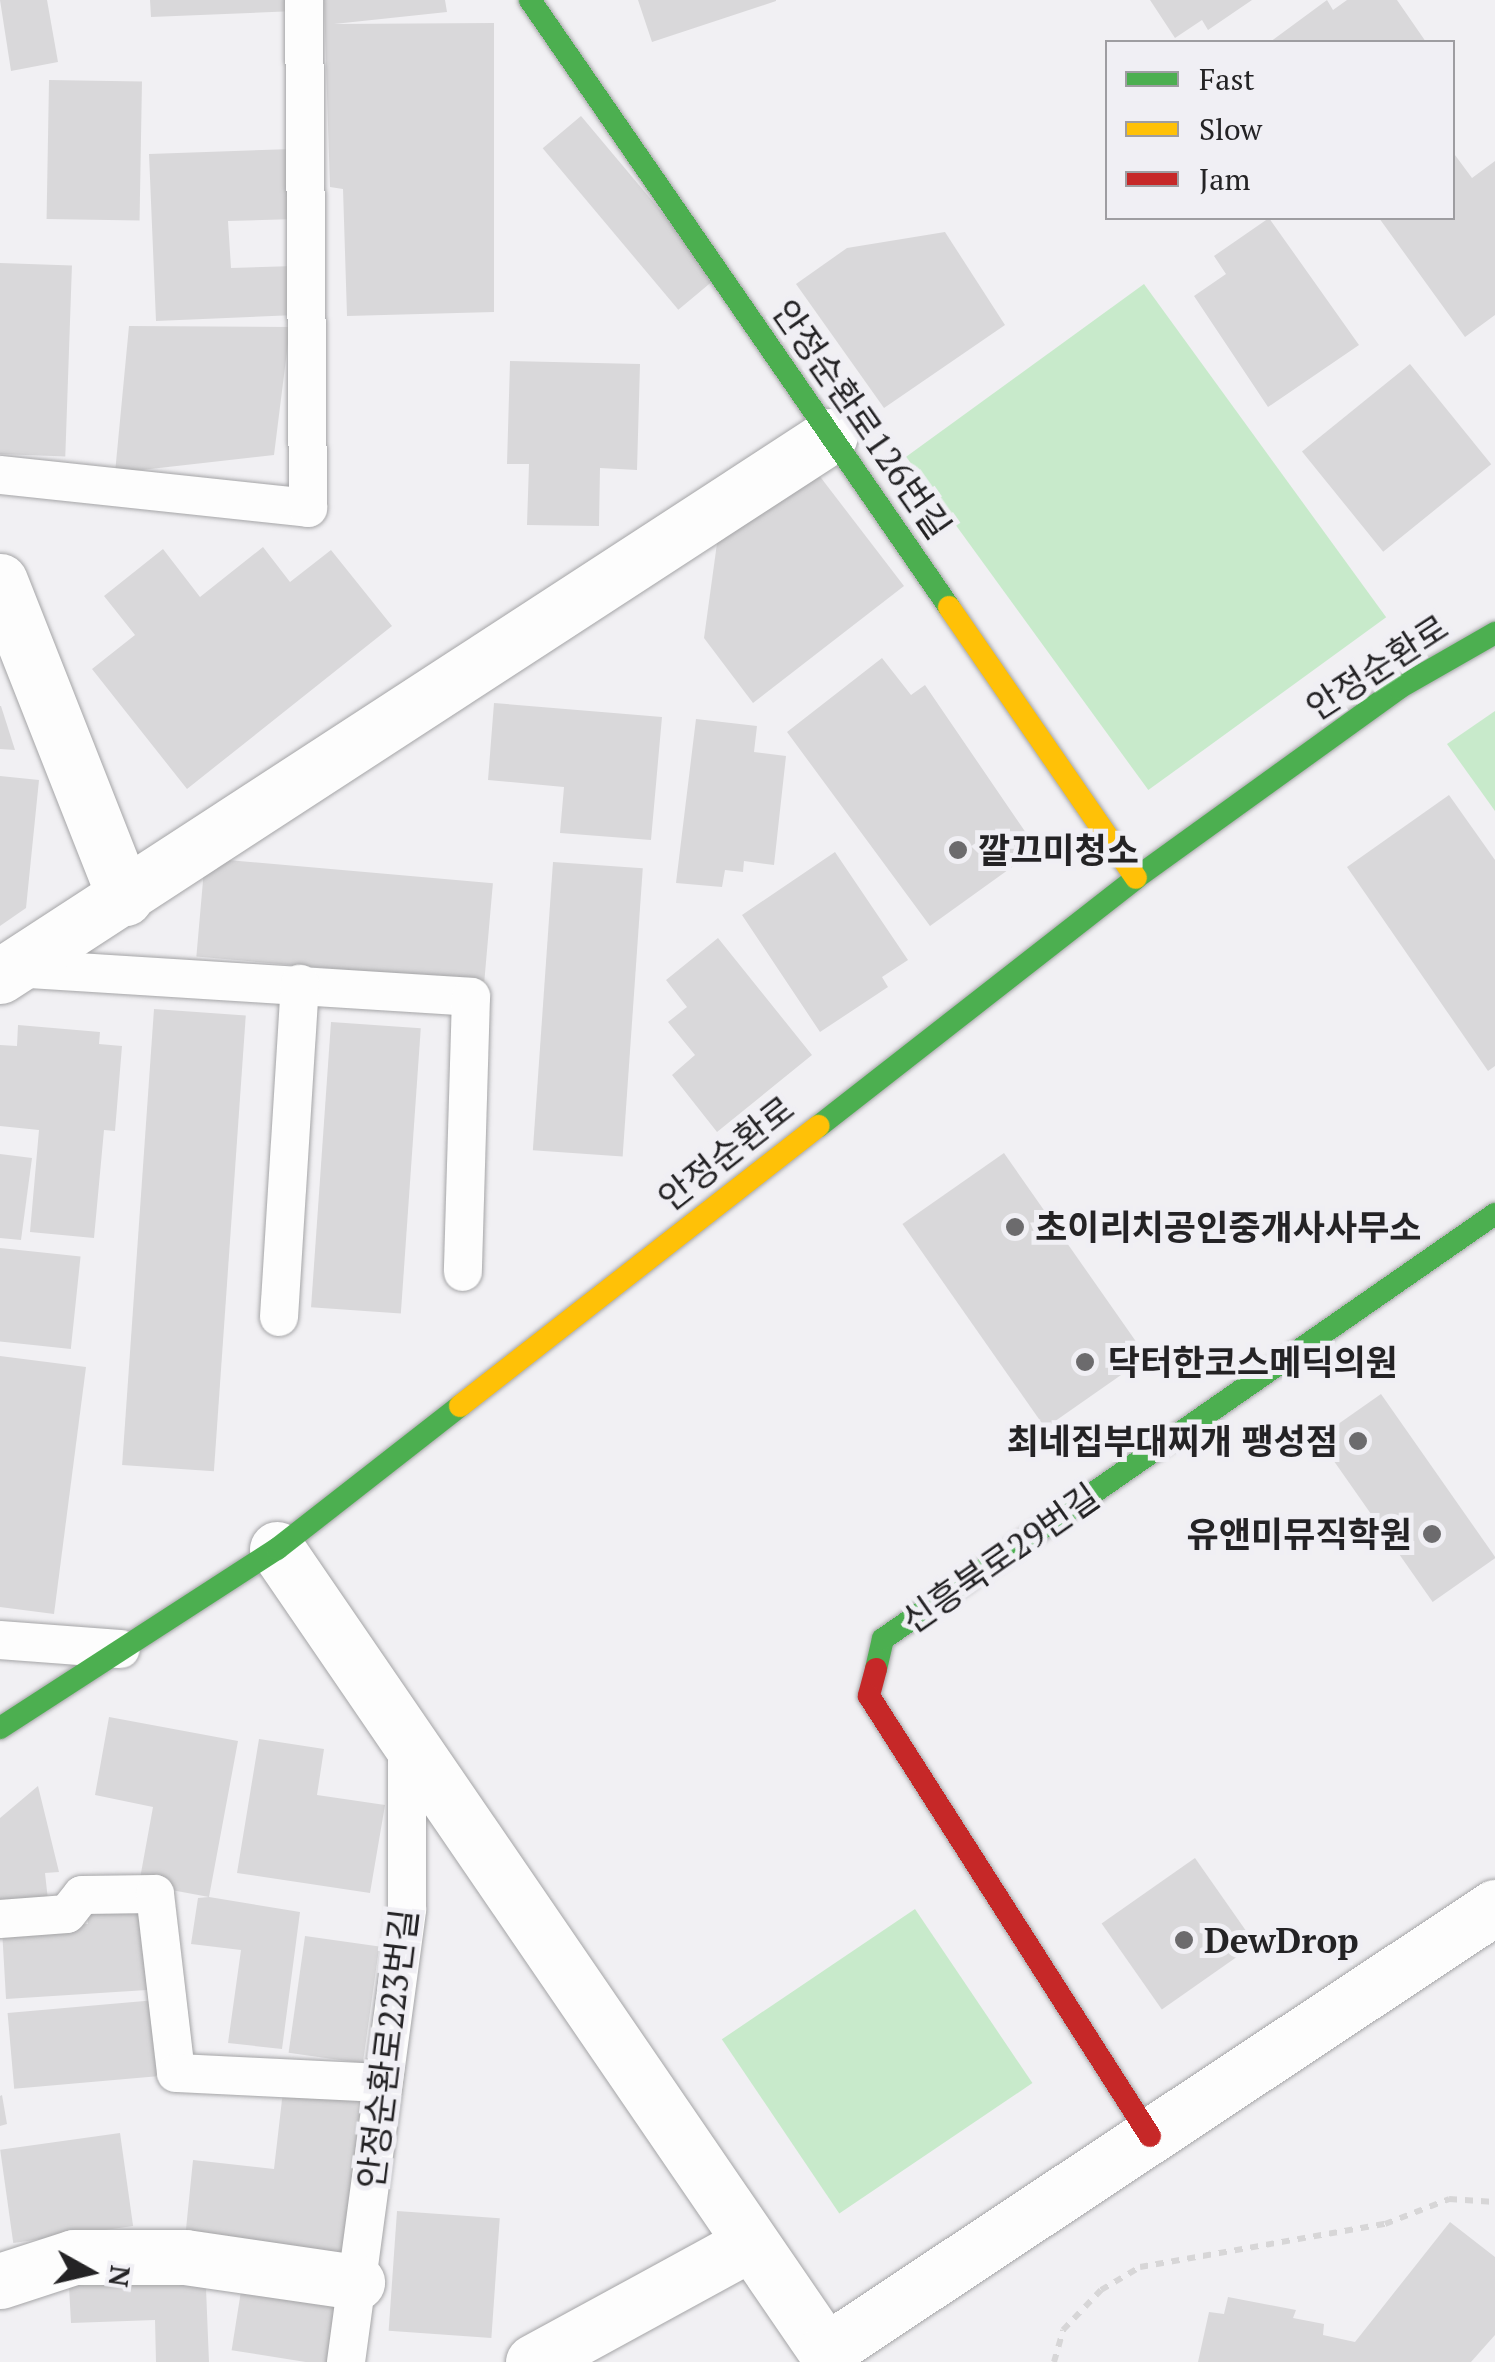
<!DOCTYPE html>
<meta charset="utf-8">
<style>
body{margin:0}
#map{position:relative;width:1495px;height:2362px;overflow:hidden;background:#f1f0f3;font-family:"PT Serif","Noto Sans KR",serif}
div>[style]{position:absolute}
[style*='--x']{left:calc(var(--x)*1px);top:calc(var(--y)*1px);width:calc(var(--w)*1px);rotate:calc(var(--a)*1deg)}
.green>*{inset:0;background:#c8eacb;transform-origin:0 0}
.building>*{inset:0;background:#d9d8da;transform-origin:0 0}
.path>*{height:6px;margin-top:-3px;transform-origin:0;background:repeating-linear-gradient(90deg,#d7d6d7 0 8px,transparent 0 16px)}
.roads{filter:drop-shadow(0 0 2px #a5a5a7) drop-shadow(0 0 2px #a5a5a7)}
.lane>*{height:38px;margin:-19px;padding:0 19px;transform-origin:19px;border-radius:19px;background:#fdfdfd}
.street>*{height:55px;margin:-27.5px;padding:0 27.5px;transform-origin:27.5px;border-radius:27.5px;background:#fdfdfd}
.fast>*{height:22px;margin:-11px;padding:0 11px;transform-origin:11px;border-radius:11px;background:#4caf50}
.slow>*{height:22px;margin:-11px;padding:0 11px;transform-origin:11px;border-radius:11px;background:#ffc107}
.jam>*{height:22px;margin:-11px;padding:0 11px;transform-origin:11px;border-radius:11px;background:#c62828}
.dots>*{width:28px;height:28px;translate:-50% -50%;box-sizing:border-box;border:5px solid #f0eff4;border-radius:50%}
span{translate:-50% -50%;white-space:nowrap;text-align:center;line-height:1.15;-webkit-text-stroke:10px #f0eff4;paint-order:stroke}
.street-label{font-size:35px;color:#242325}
.poi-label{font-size:35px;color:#242325;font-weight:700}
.left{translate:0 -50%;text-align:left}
.right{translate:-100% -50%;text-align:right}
.legend{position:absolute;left:1105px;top:40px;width:350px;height:180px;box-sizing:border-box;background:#f0eff4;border:2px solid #9e9da1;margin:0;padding:12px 18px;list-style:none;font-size:30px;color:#242325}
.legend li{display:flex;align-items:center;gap:20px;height:50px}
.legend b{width:50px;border:2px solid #9e9da1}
.north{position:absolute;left:40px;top:2222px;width:100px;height:100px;-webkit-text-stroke:8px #f0eff4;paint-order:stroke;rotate:98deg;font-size:28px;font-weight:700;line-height:40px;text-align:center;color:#242325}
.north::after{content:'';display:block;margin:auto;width:35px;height:45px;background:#242325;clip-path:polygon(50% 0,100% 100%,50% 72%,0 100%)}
</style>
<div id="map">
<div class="green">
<i style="left:1144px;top:284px;width:412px;height:294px;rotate:54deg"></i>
<i style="clip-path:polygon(1495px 711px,1495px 811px,1447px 744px)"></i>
<i style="left:915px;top:1909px;width:210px;height:233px;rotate:56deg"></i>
</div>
<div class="building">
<i style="clip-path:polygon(0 0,47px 0,58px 62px,11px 71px)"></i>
<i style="clip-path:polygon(150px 0,296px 0,296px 11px,151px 17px)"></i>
<i style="clip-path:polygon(324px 0,445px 0,447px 12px,334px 24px,494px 23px,494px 312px,347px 316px,343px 189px,330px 187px)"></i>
<i style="clip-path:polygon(638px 0,776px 0,776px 1px,652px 42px)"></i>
<i style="clip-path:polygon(1150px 0,1252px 0,1208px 30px,1202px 20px,1175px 38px)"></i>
<i style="clip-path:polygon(1327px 0,1333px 10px,1347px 0,1397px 0,1426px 42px,1270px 42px)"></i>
<i style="left:49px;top:80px;width:93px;height:139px;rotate:1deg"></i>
<i style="left:581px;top:116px;width:211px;height:50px;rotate:50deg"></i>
<i style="clip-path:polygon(292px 149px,296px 219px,228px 221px,231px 268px,294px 266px,296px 315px,156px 321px,149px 154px)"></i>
<i style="clip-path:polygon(1452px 151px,1472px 178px,1495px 161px,1495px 315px,1465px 337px,1379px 218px,1452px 218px)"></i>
<i style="clip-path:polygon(1269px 218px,1359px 345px,1268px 407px,1194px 296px,1226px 274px,1214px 256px)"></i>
<i style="clip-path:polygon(945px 232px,1005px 325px,884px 408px,796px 284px,847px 248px)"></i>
<i style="left:0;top:263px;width:72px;height:191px;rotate:2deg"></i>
<i style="clip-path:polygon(129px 326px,290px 327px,274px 455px,115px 473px)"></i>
<i style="clip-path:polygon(510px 361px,640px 364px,637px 470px,600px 468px,599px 526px,527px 525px,529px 464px,507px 464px)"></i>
<i style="left:1410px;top:364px;width:129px;height:139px;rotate:51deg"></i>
<i style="clip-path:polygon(815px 470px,904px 586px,753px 703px,704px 638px,718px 536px)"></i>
<i style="clip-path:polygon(263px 547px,290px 582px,331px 550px,392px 626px,187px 789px,92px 669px,135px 635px,104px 596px,163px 549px,200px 597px)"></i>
<i style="clip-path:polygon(882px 658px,911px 695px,925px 685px,1037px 849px,930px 926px,787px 732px)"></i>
<i style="clip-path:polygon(494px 703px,662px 717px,651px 840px,560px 833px,564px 787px,488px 780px)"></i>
<i style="clip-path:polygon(0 706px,1px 706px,15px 750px,0 749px)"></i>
<i style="clip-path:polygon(696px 719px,757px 726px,754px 752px,786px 756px,774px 865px,744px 861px,743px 872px,725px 870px,722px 887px,676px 883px)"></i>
<i style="clip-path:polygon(0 776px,39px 780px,26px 908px,0 926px)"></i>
<i style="clip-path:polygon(1449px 795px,1495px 860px,1495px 1066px,1488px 1071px,1347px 867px)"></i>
<i style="clip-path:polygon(835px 852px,908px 960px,882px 977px,888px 987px,820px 1032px,742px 915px)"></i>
<i style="left:205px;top:858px;width:289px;height:99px;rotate:5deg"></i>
<i style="left:553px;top:862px;width:90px;height:289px;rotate:4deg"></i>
<i style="clip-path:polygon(718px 938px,812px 1055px,717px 1132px,672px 1075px,695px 1055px,668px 1022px,687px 1007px,666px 980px)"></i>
<i style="left:154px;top:1009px;width:92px;height:457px;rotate:4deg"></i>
<i style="left:331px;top:1022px;width:90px;height:286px;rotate:4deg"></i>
<i style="clip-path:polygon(18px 1025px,100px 1032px,99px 1044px,122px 1046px,115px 1131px,104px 1130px,94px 1238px,30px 1232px,39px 1130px,0 1126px,0 1045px,17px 1046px)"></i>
<i style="left:1004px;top:1153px;width:249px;height:124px;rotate:55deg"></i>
<i style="clip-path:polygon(0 1154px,32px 1158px,21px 1240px,0 1238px)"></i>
<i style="left:0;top:1248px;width:81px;height:93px;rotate:6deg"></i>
<i style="clip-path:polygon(0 1356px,86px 1367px,54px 1614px,0 1607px)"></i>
<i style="left:1381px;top:1394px;width:200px;height:77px;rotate:55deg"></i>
<i style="clip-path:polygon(109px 1717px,238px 1741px,209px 1897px,139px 1884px,153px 1807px,95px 1795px)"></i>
<i style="clip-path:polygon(259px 1739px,324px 1749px,317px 1795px,385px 1805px,370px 1893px,237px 1873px)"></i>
<i style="clip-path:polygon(38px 1786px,59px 1872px,45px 1873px,48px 1900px,0 1902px,0 1818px)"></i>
<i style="left:1195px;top:1858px;width:105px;height:114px;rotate:55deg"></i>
<i style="clip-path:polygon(209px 1897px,300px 1912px,282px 2049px,228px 2043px,241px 1950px,191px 1944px,198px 1898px)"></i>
<i style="clip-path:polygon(143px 1899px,147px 1990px,6px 1999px,2px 1929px,88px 1924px,86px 1902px)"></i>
<i style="left:305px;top:1936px;width:75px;height:118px;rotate:8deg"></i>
<i style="left:156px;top:2000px;width:76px;height:149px;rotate:85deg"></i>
<i style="clip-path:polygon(283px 2091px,365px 2099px,349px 2256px,185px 2239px,193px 2160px,274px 2169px)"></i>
<i style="clip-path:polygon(2px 2095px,7px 2124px,0 2126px,0 2096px)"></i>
<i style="left:120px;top:2133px;width:94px;height:121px;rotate:82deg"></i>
<i style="left:397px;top:2211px;width:103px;height:120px;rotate:4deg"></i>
<i style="clip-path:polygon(1450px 2222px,1495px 2257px,1495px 2335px,1471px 2362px,1198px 2362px,1209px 2312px,1224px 2314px,1228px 2297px,1296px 2310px,1293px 2318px,1324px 2324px,1323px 2335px,1355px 2342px)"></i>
<i style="clip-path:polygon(205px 2263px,209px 2362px,156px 2362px,155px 2320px,71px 2323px,68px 2268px)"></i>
<i style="left:241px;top:2291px;width:101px;height:60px;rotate:9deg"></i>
</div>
<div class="path">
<i style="--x:1054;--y:2362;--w:33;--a:-74"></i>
<i style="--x:1063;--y:2330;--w:55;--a:-46.5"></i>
<i style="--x:1101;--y:2290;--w:45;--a:-30.5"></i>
<i style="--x:1140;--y:2267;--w:249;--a:-10"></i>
<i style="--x:1385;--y:2224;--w:69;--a:-21.3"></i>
<i style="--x:1449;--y:2199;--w:46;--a:3.7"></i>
</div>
<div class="roads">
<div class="lane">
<i style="--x:0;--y:475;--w:310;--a:6.1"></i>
<i style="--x:308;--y:508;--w:508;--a:-90.45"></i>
<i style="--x:13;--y:968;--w:459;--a:3.6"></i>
<i style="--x:471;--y:997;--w:275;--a:91.7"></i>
<i style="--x:279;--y:1317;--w:334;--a:-86.4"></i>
<i style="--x:0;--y:1640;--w:121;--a:4.3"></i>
<i style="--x:0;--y:1919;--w:67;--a:-4.3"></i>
<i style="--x:67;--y:1914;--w:24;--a:-52"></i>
<i style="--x:82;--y:1895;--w:73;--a:-0.8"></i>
<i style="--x:155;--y:1894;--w:180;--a:83.3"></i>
<i style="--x:176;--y:2073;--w:207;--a:2.8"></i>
<i style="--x:346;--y:2362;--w:457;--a:-82.3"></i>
<i style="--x:407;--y:1909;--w:170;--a:-90"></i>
</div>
<div class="street">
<i style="--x:0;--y:581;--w:341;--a:68.5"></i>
<i style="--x:0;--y:976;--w:990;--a:-33.05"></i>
<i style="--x:277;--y:1549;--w:985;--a:55.63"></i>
<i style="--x:0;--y:2281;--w:78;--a:-18"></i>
<i style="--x:74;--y:2257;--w:111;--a:0"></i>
<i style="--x:185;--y:2257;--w:174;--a:8.3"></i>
<i style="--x:826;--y:2351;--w:803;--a:-33.57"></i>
<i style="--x:533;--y:2362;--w:246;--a:-28.6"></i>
</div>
<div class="fast">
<i style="--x:530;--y:0;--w:738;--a:55.38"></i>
<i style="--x:819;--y:1126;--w:402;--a:-38"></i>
<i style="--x:1136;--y:878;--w:324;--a:-35.8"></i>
<i style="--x:1399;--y:688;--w:111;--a:-29.8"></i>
<i style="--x:876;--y:1669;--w:31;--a:-77"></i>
<i style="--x:883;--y:1639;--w:745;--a:-34.78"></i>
<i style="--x:0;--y:1728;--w:330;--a:-32.9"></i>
<i style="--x:277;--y:1549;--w:232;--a:-38"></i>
</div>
<div class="slow">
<i style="--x:949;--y:607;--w:329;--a:55.4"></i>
<i style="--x:460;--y:1406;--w:455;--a:-38"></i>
</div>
<div class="jam">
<i style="--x:876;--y:1669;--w:28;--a:105"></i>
<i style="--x:869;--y:1696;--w:522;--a:57.44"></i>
</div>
</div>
<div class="dots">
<i style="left:958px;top:850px;background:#6c6b6d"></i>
<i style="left:1015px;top:1227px;background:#6c6b6d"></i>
<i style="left:1085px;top:1362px;background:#6c6b6d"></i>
<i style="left:1358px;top:1441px;background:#6c6b6d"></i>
<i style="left:1432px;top:1534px;background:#6c6b6d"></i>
<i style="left:1184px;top:1940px;background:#6c6b6d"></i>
</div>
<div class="street-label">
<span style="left:862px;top:419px;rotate:55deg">안정순환로126번길</span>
<span style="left:1377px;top:667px;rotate:-33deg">안정순환로</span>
<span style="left:726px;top:1153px;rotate:-38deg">안정순환로</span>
<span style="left:1000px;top:1558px;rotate:-35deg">신흥북로29번길</span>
<span style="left:387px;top:2049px;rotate:-83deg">안정순환로223번길</span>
</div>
<div class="poi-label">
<span class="left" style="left:978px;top:850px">깔끄미청소</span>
<span class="left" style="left:1035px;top:1227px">초이리치공인중개사사무소</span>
<span class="left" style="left:1108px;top:1362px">닥터한코스메딕의원</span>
<span class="right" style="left:1338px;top:1441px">최네집부대찌개 팽성점</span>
<span class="right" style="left:1412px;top:1534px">유앤미뮤직학원</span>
<span class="left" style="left:1204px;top:1940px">DewDrop</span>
</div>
<ul class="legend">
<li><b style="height:12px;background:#4caf50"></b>Fast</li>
<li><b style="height:12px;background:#ffc107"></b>Slow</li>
<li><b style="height:12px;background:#c62828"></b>Jam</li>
</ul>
<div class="north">N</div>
</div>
